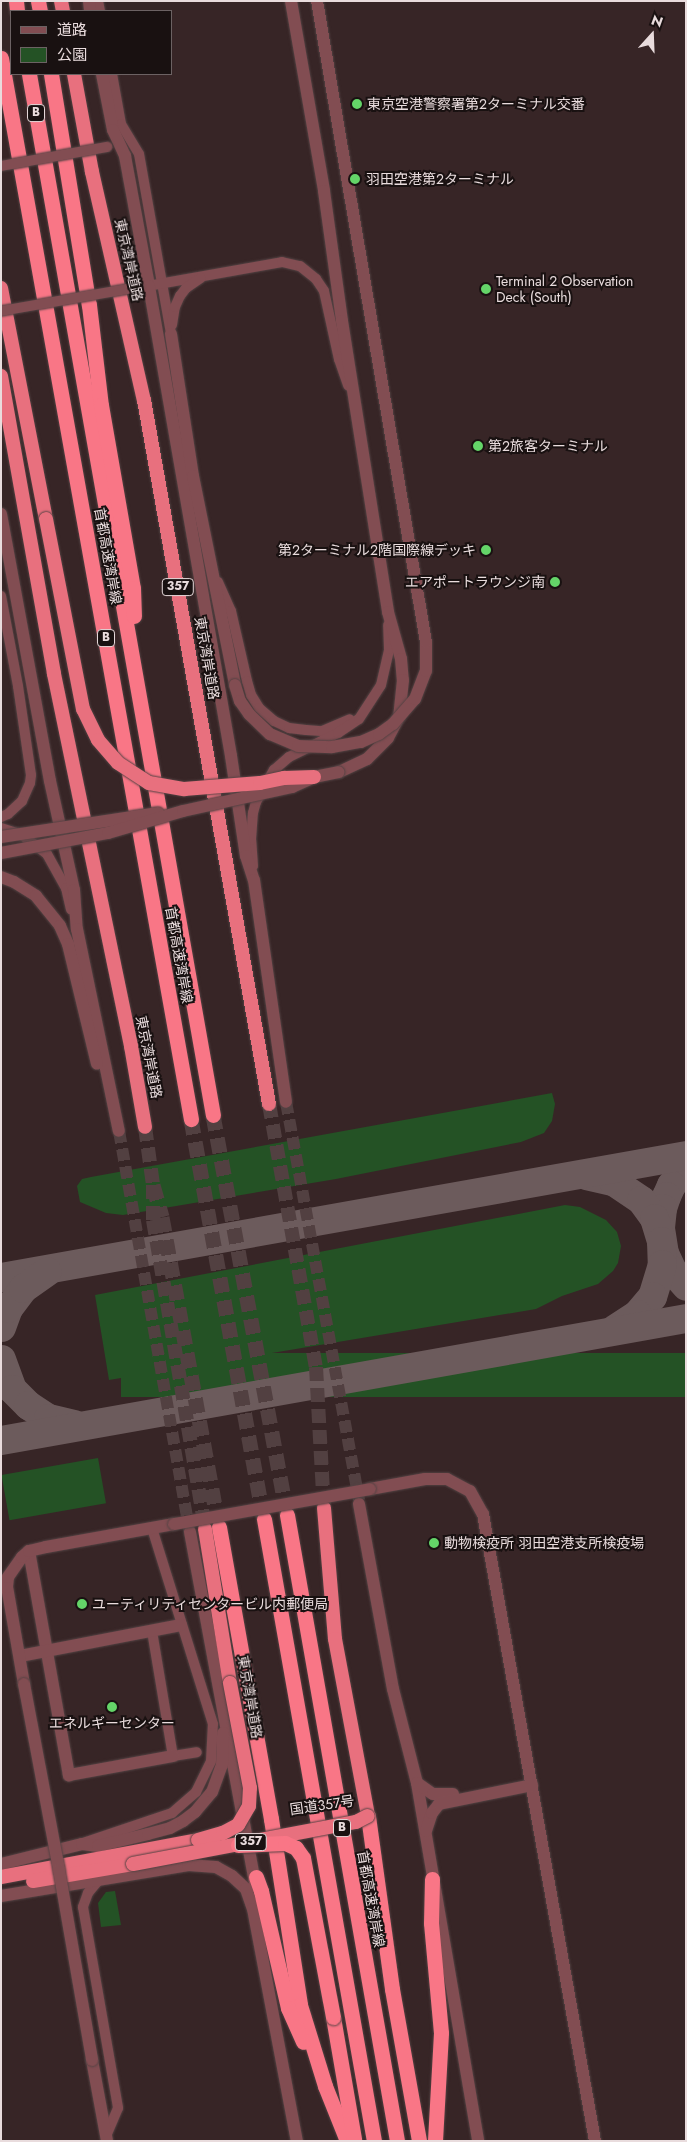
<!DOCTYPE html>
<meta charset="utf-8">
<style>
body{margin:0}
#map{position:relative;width:687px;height:2142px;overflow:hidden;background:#372526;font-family:Jost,"Noto Sans JP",sans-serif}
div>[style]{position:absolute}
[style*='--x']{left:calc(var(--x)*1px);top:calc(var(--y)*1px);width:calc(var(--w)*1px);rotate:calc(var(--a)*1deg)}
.green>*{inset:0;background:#245225;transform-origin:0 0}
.taxiway>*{height:29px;margin:-14.5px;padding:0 14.5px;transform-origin:14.5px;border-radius:14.5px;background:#6c5b5c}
.tertiary-tunnel>*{height:12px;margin-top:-6px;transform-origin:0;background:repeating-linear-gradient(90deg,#524041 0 12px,transparent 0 18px)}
.trunk-tunnel>*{height:14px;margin-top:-7px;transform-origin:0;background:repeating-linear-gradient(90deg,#524041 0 14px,transparent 0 21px)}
.motorway-tunnel>*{height:15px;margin-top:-7.5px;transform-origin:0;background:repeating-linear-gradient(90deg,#524041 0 15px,transparent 0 23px)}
.roads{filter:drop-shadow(0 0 1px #534243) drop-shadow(0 0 1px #534243)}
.minor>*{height:10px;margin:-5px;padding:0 5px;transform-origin:5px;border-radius:5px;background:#824d52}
.tertiary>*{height:12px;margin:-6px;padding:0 6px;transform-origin:6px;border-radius:6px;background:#824d52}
.trunk>*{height:14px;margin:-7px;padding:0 7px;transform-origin:7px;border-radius:7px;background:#e8707e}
.motorway>*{height:15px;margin:-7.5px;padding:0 7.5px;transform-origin:7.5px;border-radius:7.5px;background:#f97686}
.bridges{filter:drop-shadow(0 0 1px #534243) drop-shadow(0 0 1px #534243)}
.minor-bridge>*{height:10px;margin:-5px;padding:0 5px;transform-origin:5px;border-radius:5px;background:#824d52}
.tertiary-bridge>*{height:12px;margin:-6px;padding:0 6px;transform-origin:6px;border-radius:6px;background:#824d52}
.trunk-bridge>*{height:14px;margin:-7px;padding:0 7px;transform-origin:7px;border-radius:7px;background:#e8707e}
.motorway-bridge>*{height:15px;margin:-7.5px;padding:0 7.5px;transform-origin:7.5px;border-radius:7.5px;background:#f97686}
.dots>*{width:14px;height:14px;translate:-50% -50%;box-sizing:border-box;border:2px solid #191111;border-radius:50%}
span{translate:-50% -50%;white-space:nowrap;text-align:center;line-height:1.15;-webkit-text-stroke:4px #191111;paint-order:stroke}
.shield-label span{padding:1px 4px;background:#191111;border:1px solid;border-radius:4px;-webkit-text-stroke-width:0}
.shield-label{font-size:12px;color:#e9dcdd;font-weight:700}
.poi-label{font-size:14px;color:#e9dcdd}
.left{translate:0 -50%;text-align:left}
.right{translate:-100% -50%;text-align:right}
.street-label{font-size:14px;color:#e9dcdd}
.frame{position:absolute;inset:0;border:2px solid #e9dcdd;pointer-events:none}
.legend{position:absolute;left:10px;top:10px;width:162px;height:65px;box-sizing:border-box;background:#191111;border:1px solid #6c6263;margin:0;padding:6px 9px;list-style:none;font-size:15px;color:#e9dcdd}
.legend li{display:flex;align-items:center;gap:10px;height:25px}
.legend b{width:25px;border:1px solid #6c6263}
.north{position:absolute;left:627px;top:10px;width:50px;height:50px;-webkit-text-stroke:4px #191111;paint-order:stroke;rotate:20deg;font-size:14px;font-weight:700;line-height:20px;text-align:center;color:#e9dcdd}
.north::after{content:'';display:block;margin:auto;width:18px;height:22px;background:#e9dcdd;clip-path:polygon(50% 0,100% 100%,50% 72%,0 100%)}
</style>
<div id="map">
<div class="green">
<i style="clip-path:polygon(552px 1093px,555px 1104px,552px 1121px,544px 1133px,521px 1142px,336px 1179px,123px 1215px,106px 1213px,80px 1202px,77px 1186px,82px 1179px,91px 1177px)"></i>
<i style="clip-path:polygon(565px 1205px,580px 1207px,606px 1220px,617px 1232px,621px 1246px,618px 1263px,613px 1271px,598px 1284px,562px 1296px,536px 1309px,109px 1380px,95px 1295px)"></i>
<i style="left:686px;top:1353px;width:44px;height:565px;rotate:90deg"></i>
<i style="left:98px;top:1458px;width:46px;height:98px;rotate:80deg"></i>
<i style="clip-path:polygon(115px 1891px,121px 1925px,101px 1927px,98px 1903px,106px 1892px)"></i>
</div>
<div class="taxiway">
<i style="--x:686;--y:1167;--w:23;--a:130"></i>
<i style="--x:671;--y:1185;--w:12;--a:114"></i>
<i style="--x:666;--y:1196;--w:13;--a:108"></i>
<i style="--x:662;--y:1208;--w:20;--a:96"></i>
<i style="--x:660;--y:1228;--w:25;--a:81"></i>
<i style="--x:664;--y:1253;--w:19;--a:65"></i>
<i style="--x:672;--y:1270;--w:21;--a:49"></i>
<i style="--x:586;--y:1175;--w:28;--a:13"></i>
<i style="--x:613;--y:1181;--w:34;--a:34"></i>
<i style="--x:641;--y:1200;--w:22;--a:54"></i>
<i style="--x:654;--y:1218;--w:24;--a:73"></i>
<i style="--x:661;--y:1241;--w:23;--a:88"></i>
<i style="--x:662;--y:1264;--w:34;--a:107"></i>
<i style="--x:652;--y:1296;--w:23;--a:130"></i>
<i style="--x:637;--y:1314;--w:27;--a:147"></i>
<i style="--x:1;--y:1277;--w:696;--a:-10.1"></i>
<i style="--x:1;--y:1327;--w:20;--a:-70"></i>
<i style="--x:8;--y:1308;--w:25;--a:-53"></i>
<i style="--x:23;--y:1288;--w:29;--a:-35"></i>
<i style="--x:1;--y:1359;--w:32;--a:70"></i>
<i style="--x:12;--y:1389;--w:23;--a:45"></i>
<i style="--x:28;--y:1405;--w:24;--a:33"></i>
<i style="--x:48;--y:1418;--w:27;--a:13"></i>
<i style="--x:1;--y:1440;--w:696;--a:-10.1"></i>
</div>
<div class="tertiary-tunnel">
<i style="--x:286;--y:1102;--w:405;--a:79.6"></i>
<i style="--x:119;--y:1131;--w:407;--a:80"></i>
</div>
<div class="trunk-tunnel">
<i style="--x:269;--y:1104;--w:267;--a:79.9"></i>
<i style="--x:316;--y:1367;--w:141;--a:86.8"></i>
<i style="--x:145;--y:1127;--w:59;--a:82.1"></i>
<i style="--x:153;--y:1185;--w:35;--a:90"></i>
<i style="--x:153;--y:1220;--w:313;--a:80.4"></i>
</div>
<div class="motorway-tunnel">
<i style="--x:213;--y:1115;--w:407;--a:79.5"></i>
<i style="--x:191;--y:1119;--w:407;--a:79.7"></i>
<i style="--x:153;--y:1185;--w:33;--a:74"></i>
<i style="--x:162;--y:1217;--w:315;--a:79.6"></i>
</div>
<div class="roads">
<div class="minor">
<i style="--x:98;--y:1;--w:10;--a:79"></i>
<i style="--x:112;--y:74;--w:51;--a:79.8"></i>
<i style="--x:121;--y:124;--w:35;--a:59"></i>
<i style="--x:139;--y:154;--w:183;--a:79.9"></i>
<i style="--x:142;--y:287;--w:142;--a:-10.1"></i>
<i style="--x:282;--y:262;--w:18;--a:13"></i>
<i style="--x:300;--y:266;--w:21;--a:39"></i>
<i style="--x:316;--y:279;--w:14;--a:56"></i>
<i style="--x:324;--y:291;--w:70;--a:77.6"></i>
<i style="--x:339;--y:359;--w:28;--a:71"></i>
<i style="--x:172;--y:325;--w:18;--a:-81"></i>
<i style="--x:175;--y:307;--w:12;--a:-66"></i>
<i style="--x:180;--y:296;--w:10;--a:-53"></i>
<i style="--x:186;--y:288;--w:18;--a:-34"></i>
<i style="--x:218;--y:582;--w:32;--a:66"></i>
<i style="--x:231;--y:611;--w:72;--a:77.1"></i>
<i style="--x:247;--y:681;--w:15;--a:74"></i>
<i style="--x:251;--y:695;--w:15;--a:58"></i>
<i style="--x:259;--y:708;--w:20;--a:41"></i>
<i style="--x:274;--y:721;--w:17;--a:25"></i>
<i style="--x:289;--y:728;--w:17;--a:7"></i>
<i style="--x:306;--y:730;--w:16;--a:4"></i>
<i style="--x:322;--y:731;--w:30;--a:-23"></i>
<i style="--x:1;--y:596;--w:92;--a:79.3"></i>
<i style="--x:18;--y:686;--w:90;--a:81.7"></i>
<i style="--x:31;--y:775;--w:8;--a:97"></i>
<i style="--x:30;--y:783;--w:20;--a:114"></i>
<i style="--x:22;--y:801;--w:19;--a:137"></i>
<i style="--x:8;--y:814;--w:8;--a:157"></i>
<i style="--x:1;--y:828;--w:22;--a:18"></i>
<i style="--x:22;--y:835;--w:31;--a:37"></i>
<i style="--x:47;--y:854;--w:39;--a:61"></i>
<i style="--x:66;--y:888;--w:22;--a:77"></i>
<i style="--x:253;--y:866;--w:26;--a:-94"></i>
<i style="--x:251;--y:840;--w:27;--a:-86"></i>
<i style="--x:253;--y:813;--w:11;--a:-75"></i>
<i style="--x:256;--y:802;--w:37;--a:-61"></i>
<i style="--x:274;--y:770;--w:20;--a:-41"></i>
<i style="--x:289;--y:757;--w:55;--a:-26.1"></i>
<i style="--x:338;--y:733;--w:25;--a:-34"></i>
<i style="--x:359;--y:719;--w:40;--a:-57.1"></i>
<i style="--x:381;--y:685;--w:37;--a:-77"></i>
<i style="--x:389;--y:649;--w:24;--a:-92"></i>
<i style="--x:152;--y:1631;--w:127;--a:80.5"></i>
<i style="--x:173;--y:1756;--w:24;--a:-9"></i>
<i style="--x:83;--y:1843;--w:94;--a:-18.6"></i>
<i style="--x:172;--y:1813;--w:32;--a:-41"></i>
<i style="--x:196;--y:1792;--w:34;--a:-64"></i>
<i style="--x:211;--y:1761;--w:37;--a:-87"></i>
<i style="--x:213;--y:1724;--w:205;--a:-107.3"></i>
<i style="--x:98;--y:1881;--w:16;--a:130"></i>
<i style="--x:88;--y:1893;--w:15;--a:110"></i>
<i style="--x:83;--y:1907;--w:204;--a:80.1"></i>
<i style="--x:118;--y:2108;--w:30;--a:113"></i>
</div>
<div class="tertiary">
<i style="--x:89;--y:1;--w:10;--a:84"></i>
<i style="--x:291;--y:1;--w:193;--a:80.1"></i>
<i style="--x:324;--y:191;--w:131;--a:82.1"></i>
<i style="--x:342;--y:321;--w:295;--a:81"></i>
<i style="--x:388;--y:612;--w:49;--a:74.5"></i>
<i style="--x:401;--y:659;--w:21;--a:85"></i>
<i style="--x:403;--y:680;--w:37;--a:96"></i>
<i style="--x:399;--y:717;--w:24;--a:118"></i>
<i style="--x:388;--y:738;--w:30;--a:135"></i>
<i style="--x:367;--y:759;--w:31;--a:155"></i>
<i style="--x:102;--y:74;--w:57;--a:78.9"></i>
<i style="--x:113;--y:130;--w:29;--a:65"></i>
<i style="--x:125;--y:156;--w:132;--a:79.5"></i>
<i style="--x:149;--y:286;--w:477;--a:80.1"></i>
<i style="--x:231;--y:756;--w:101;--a:81.5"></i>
<i style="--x:246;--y:856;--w:25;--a:72"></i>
<i style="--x:254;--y:880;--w:224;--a:81.8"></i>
<i style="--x:171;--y:334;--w:144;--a:81.2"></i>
<i style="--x:193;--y:476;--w:213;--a:78.6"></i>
<i style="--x:1;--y:514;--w:271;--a:79.6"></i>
<i style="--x:50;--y:781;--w:112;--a:77.6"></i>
<i style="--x:74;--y:890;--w:39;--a:86"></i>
<i style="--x:77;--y:929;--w:206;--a:78.3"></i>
<i style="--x:1;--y:877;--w:14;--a:21"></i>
<i style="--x:14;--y:882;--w:26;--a:32"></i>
<i style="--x:36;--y:896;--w:38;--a:51"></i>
<i style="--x:60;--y:926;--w:20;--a:66"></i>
<i style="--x:68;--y:944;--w:123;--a:76.4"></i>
<i style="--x:370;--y:1489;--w:56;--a:-10.3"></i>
<i style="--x:425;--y:1479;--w:22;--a:0"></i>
<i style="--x:447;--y:1479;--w:26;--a:28"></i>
<i style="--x:470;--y:1491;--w:26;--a:61"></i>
<i style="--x:483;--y:1514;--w:637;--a:79.87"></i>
<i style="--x:359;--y:1504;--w:188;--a:79.6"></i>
<i style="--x:393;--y:1689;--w:97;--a:75.7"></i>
<i style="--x:417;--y:1783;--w:363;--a:80.3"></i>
<i style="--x:190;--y:1532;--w:361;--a:79.5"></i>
<i style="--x:29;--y:1551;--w:228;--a:79.9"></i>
<i style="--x:69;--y:1775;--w:106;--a:-10.4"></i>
<i style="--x:20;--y:1656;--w:164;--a:-10.9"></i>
<i style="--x:24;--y:1684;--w:98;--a:-99.9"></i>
<i style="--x:7;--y:1587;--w:10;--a:-84"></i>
<i style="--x:8;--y:1577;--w:24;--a:-55"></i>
<i style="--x:22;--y:1557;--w:9;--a:-41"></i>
<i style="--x:29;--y:1551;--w:17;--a:-13"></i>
<i style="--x:46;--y:1547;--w:130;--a:-10.2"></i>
<i style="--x:417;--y:1783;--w:19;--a:35"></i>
<i style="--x:433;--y:1794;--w:20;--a:0"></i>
<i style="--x:426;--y:1831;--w:19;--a:-72"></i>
<i style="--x:432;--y:1813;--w:11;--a:-52"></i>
<i style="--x:439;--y:1804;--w:95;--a:-11.5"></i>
<i style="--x:1;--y:1864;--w:83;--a:-13.9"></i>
<i style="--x:82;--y:1844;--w:16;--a:7"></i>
<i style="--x:98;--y:1846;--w:51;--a:-13.5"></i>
<i style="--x:148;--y:1834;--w:23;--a:-15"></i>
<i style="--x:170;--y:1828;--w:15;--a:-28"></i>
<i style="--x:183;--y:1821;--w:15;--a:-37"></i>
<i style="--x:195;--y:1812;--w:26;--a:-50"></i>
<i style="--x:212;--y:1792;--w:29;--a:-70"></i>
<i style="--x:222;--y:1765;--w:32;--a:-88"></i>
<i style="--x:1;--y:1896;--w:190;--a:-9.4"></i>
<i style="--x:188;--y:1865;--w:28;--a:4"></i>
<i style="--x:216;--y:1867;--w:18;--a:29"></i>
<i style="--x:232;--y:1876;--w:19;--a:43"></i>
<i style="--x:246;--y:1889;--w:21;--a:71"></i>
<i style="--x:253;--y:1909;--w:236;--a:79.3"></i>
<i style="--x:92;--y:2060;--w:82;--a:79.5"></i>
</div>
<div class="trunk">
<i style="--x:61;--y:1;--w:10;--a:79"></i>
<i style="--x:74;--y:74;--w:100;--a:79.6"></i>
<i style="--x:92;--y:172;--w:234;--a:77.2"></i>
<i style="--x:144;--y:400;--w:715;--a:79.93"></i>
<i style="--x:1;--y:288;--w:235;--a:79"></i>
<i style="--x:1;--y:376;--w:303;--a:79.9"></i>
<i style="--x:54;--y:674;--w:380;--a:78.3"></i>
<i style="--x:131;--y:1046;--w:82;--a:80.2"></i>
<i style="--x:324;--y:1508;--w:131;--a:85.2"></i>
<i style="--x:335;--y:1639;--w:180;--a:79.4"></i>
<i style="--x:205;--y:1529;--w:156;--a:80.8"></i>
<i style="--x:1;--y:1877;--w:200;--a:-10.6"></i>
<i style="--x:33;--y:1881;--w:101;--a:-9.6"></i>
</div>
<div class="motorway">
<i style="--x:16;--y:1;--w:10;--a:84"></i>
<i style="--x:38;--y:1;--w:10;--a:79"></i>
<i style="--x:1;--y:58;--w:1078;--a:79.85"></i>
<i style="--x:29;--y:74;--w:1057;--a:79.98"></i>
<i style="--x:51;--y:74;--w:234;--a:80.7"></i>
<i style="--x:89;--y:305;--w:101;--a:83.2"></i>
<i style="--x:101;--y:405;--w:186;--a:80.1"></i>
<i style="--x:133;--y:588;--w:28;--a:88"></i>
<i style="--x:287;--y:1515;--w:636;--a:80.03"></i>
<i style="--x:264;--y:1519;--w:632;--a:79.97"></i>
<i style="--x:219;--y:1527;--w:297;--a:79.9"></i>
<i style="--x:271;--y:1819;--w:188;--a:81.1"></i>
<i style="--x:300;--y:2005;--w:85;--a:72.8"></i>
<i style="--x:325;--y:2086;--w:59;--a:68.2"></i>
<i style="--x:368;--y:1816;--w:175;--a:82.1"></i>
<i style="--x:392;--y:1989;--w:154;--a:79.9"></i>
<i style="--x:256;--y:1877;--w:15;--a:70"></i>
<i style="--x:261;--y:1891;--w:120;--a:77"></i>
<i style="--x:288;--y:2008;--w:37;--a:66"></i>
<i style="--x:432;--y:1879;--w:44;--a:91.3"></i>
<i style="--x:431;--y:1923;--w:110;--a:84.8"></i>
<i style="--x:441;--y:2033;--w:108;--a:93.2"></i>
<i style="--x:333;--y:2017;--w:124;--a:80.2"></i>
</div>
</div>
<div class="bridges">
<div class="minor-bridge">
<i style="--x:1;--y:166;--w:108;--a:-10.2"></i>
<i style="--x:1;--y:311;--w:139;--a:-9.9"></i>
</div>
<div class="tertiary-bridge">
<i style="--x:235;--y:685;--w:17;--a:73"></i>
<i style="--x:240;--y:701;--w:16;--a:55"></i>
<i style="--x:249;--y:714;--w:29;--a:44"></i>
<i style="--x:270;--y:734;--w:30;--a:23"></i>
<i style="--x:298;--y:746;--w:34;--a:2"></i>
<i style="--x:332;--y:747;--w:29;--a:-10"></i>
<i style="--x:361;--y:742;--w:20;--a:-24"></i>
<i style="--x:379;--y:734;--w:17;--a:-36"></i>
<i style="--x:393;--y:724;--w:33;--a:-49"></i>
<i style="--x:415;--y:699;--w:30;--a:-69"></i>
<i style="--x:426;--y:671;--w:29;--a:-90"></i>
<i style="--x:426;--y:642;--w:650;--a:-99.65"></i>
<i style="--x:1;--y:837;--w:159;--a:-8.7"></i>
<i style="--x:1;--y:853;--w:109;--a:-10.6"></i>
<i style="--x:108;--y:833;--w:78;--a:-16.3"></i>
<i style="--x:183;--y:811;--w:112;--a:-12.4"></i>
<i style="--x:292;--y:787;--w:24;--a:-24"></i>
<i style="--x:314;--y:777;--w:25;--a:-11"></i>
<i style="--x:174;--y:1524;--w:199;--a:-10.1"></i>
<i style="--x:24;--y:1684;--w:189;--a:79.3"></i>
<i style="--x:59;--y:1870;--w:193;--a:80.1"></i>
</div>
<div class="trunk-bridge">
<i style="--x:46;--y:519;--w:194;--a:79"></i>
<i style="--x:83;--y:709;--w:34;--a:64"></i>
<i style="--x:98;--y:740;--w:30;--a:49"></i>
<i style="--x:118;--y:763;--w:37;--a:33"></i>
<i style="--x:149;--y:783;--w:36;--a:10"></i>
<i style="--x:184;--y:789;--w:76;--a:-4.5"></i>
<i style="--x:260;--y:783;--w:25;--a:-12"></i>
<i style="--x:284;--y:778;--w:30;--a:-2"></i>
<i style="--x:198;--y:1840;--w:26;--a:-16"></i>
<i style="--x:223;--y:1833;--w:17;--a:-28"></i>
<i style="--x:238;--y:1825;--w:22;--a:-60"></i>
<i style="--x:249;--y:1806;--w:18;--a:-87"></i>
<i style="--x:250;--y:1788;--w:107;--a:-100.8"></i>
<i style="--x:133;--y:1864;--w:227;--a:-10.7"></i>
<i style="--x:356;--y:1822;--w:13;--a:-27"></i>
</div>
<div class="motorway-bridge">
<i style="--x:238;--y:1845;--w:47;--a:-2.4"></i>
<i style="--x:285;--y:1843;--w:12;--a:24"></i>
<i style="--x:296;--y:1848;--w:12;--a:55"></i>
<i style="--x:303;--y:1858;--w:162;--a:79.3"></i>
</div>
</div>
<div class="dots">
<i style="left:357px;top:104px;background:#64d468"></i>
<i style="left:355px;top:179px;background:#64d468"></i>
<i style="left:486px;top:289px;background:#64d468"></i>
<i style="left:478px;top:446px;background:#64d468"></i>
<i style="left:486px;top:550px;background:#64d468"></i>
<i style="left:555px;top:582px;background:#64d468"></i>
<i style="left:434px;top:1543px;background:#64d468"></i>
<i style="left:82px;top:1604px;background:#64d468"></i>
<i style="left:112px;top:1707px;background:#64d468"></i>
</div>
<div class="shield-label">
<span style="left:36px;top:113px">B</span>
<span style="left:178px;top:587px">357</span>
<span style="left:106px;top:638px">B</span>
<span style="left:342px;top:1828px">B</span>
<span style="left:251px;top:1842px">357</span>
</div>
<div class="poi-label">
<span class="left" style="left:367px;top:104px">東京空港警察署第2ターミナル交番</span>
<span class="left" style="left:366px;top:179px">羽田空港第2ターミナル</span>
<span class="left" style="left:496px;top:289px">Terminal 2 Observation<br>Deck (South)</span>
<span class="left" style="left:488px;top:446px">第2旅客ターミナル</span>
<span class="right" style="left:476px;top:550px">第2ターミナル2階国際線デッキ</span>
<span class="right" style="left:545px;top:582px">エアポートラウンジ南</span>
<span class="left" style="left:444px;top:1543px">動物検疫所 羽田空港支所検疫場</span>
<span class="left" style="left:92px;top:1604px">ユーティリティセンタービル内郵便局</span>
<span style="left:112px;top:1723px">エネルギーセンター</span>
</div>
<div class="street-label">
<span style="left:129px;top:260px;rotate:77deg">東京湾岸道路</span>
<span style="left:108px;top:556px;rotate:80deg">首都高速湾岸線</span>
<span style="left:207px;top:658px;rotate:80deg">東京湾岸道路</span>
<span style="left:179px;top:955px;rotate:80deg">首都高速湾岸線</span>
<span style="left:149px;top:1057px;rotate:79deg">東京湾岸道路</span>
<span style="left:250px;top:1697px;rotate:80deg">東京湾岸道路</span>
<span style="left:322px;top:1805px;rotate:-8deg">国道357号</span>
<span style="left:371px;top:1899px;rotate:80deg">首都高速湾岸線</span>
</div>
<div class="frame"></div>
<ul class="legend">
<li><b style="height:6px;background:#824d52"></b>道路</li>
<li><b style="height:14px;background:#245225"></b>公園</li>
</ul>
<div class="north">N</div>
</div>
